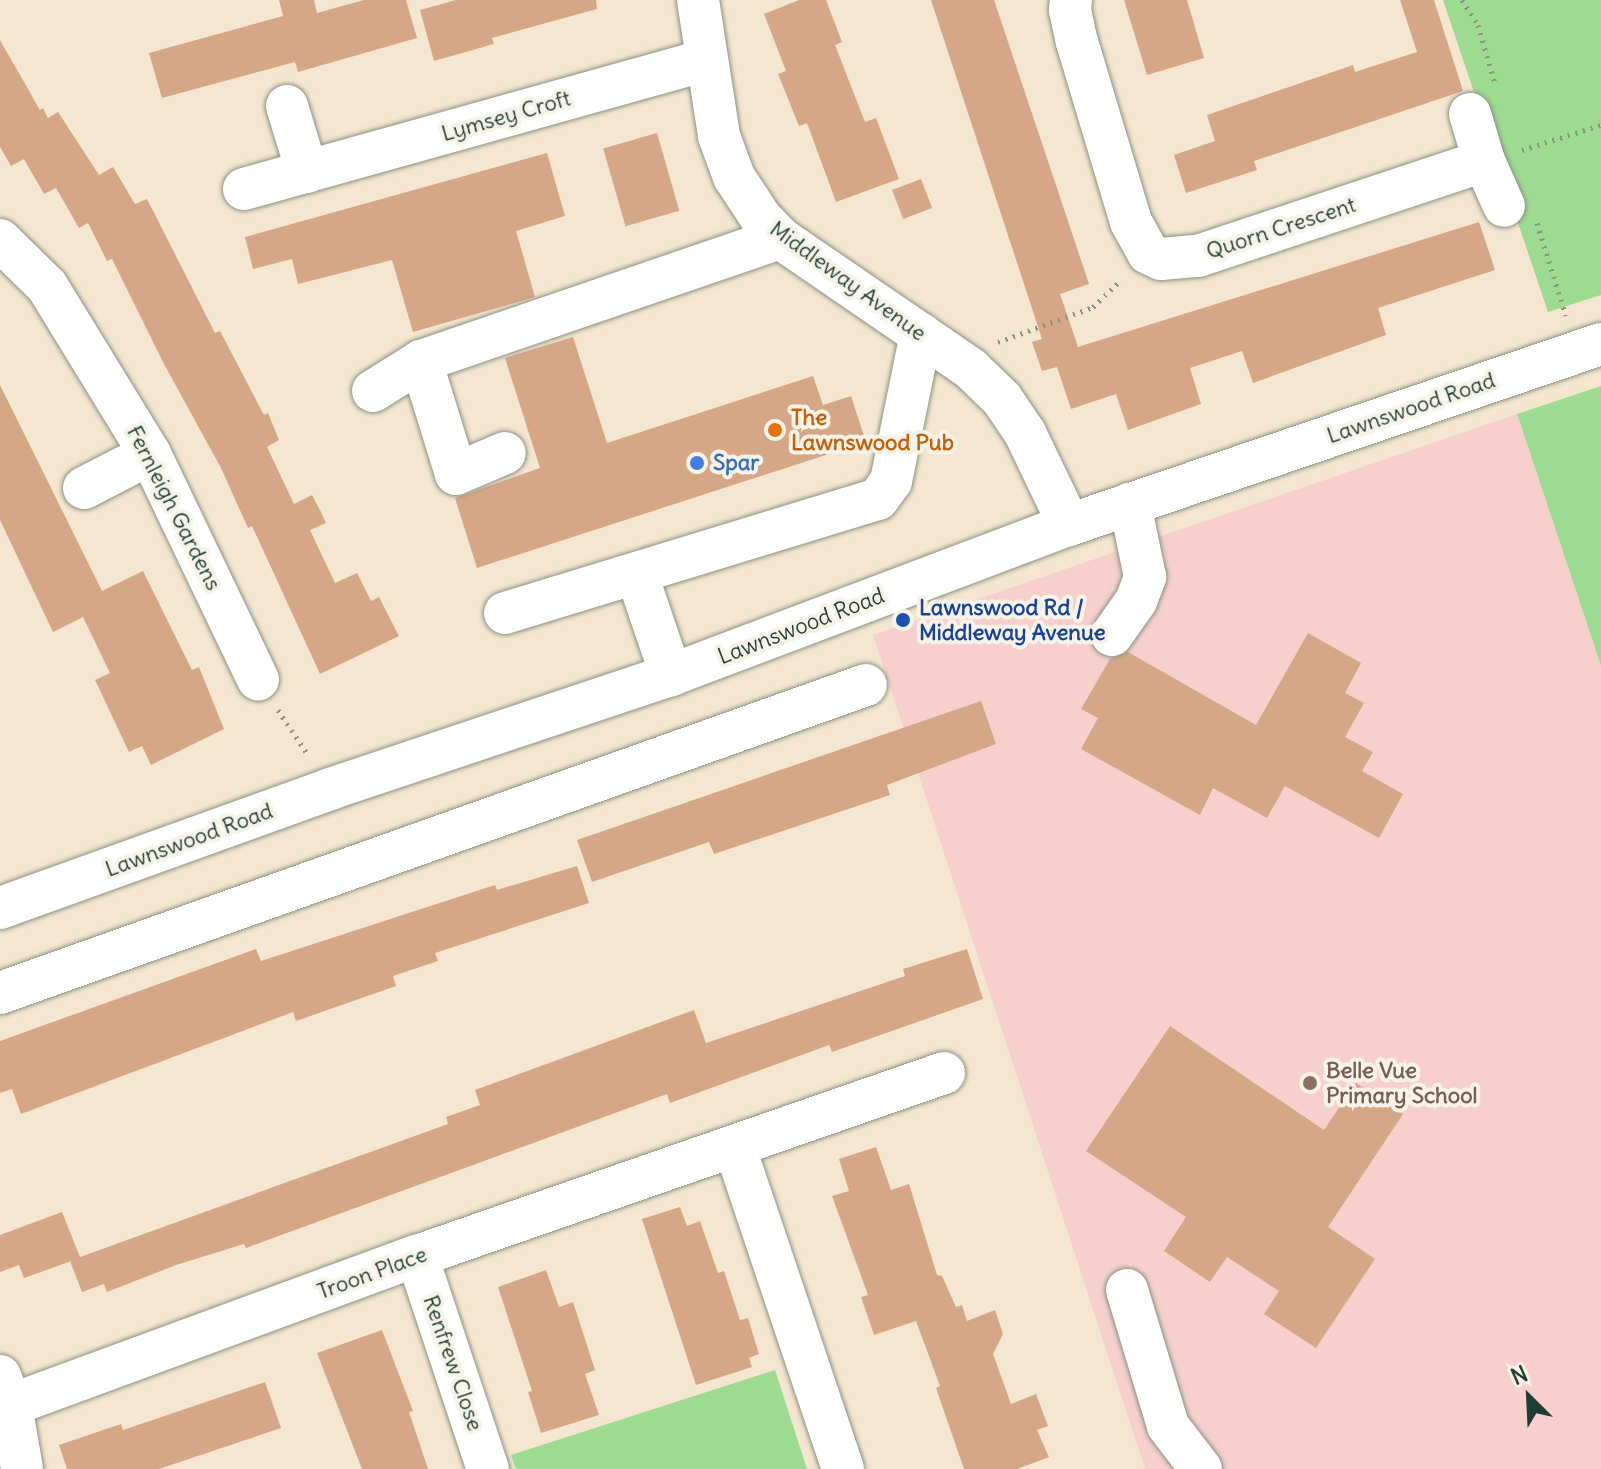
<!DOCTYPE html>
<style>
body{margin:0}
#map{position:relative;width:1601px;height:1469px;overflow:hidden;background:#f4e6d0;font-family:Delius,sans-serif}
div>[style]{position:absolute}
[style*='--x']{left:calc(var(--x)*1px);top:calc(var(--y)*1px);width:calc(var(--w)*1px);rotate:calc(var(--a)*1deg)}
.built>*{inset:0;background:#f7d0cd}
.green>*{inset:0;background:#9ddb91}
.building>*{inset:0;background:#d5a786;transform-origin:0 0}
.path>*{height:5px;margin-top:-2.5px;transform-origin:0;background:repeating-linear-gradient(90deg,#8a9282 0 2px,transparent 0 8px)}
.roads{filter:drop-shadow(0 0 2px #8a9282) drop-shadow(0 0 2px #8a9282)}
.minor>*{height:42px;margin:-21px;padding:0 21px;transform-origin:21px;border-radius:21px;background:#fff}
.dots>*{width:22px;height:22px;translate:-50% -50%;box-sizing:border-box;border:4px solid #f7f3e8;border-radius:50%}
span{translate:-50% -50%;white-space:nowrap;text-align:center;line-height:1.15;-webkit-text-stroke:8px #f7f3e8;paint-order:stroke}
.street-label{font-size:22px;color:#1f3d34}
.food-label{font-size:22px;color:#c56008;font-weight:700}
.left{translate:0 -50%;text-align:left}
.shop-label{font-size:22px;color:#366cbe;font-weight:700}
.transit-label{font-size:22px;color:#164399;font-weight:700}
.education-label{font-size:22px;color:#785e54;font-weight:700}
.north{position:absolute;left:1489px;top:1357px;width:80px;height:80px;-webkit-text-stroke:6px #f7f3e8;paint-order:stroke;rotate:336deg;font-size:22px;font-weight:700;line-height:32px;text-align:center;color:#1f3d34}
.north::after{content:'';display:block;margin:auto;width:28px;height:36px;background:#1f3d34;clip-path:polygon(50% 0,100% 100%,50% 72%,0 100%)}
</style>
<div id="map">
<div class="built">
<i style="clip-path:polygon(1517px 414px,1601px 666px,1601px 1469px,1145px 1469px,873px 635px)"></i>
</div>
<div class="green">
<i style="clip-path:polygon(1443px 0,1601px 0,1601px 295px,1548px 312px)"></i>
<i style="clip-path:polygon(1601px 386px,1601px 666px,1517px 414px)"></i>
<i style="clip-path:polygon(775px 1370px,807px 1469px,516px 1469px,511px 1455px)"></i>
</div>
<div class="building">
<i style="clip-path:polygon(279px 0,314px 0,317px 13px,364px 0,406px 0,417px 38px,298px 72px,295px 62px,162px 98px,149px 53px,283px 16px)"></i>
<i style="clip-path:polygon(456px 0,596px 0,597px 9px,492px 38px,494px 44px,434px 61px,420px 10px)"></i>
<i style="clip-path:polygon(799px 0,826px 0,842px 42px,835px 45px,865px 122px,876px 118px,899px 179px,836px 202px,807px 123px,799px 126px,778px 74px,786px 71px,764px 14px)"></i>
<i style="clip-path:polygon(931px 0,994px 0,1089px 284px,1060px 294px,1078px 347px,1479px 222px,1495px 270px,1378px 308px,1386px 335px,1253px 383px,1242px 351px,1190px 368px,1201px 404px,1128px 430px,1116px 394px,1071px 409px,1057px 367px,1042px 371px,1032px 342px,1042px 339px)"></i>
<i style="clip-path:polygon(1124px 0,1187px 0,1204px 58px,1147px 75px)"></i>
<i style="clip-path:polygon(1400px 0,1434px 0,1463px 91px,1254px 161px,1257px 170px,1186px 193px,1174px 155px,1215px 141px,1207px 115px,1353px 65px,1355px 72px,1417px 52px)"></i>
<i style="clip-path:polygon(0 40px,40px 110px,43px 108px,48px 118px,58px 112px,99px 175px,113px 167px,135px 204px,147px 199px,215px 333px,220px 331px,264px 415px,268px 413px,279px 440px,267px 447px,294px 504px,312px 495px,320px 510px,326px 523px,310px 530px,335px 583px,357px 573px,371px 601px,379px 597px,399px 636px,320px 674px,252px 526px,248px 528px,221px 468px,164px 364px,112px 259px,107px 261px,88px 223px,79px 228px,56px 188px,44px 194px,24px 159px,11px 166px,0 147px)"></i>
<i style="left:657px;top:133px;width:81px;height:56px;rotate:74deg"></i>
<i style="clip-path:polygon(547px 153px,565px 216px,516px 231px,535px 297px,413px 332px,392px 260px,298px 284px,292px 259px,253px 269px,245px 237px)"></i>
<i style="left:921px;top:179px;width:31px;height:31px;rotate:69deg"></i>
<i style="clip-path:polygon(573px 337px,607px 443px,813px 376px,823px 405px,851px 396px,866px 442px,477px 568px,455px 498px,540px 468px,505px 358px)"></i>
<i style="clip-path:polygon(0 385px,102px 591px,143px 571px,192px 670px,199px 667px,224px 729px,151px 765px,142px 746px,129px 752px,95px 680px,110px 673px,83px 617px,53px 632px,0 520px)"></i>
<i style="clip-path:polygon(1308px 633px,1361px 663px,1345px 693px,1364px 703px,1345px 737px,1373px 752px,1362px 771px,1403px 794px,1379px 838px,1285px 786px,1267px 818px,1213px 788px,1200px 815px,1081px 749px,1098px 718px,1081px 709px,1110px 659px,1128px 652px,1256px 725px)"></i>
<i style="clip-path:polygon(981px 701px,996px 744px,887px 785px,890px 795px,714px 854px,709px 842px,592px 882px,577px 840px)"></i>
<i style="clip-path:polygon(577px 866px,589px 903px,435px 953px,438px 961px,393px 976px,396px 986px,296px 1021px,293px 1012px,21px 1114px,12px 1089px,0 1093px,0 1041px,256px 949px,261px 961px,495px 885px,497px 890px)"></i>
<i style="clip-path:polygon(967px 949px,983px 999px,832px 1052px,829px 1045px,670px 1103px,667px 1094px,246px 1248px,244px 1244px,176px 1265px,107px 1292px,104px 1284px,82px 1292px,70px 1261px,80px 1258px,24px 1278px,19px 1265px,0 1272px,0 1235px,62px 1212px,80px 1257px,448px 1124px,446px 1117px,480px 1105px,475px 1090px,694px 1010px,706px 1043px,905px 976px,903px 969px)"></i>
<i style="clip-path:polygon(1170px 1026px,1324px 1130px,1356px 1083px,1403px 1114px,1328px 1227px,1375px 1259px,1316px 1348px,1264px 1314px,1279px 1291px,1227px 1257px,1210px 1282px,1164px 1251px,1186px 1217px,1086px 1151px)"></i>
<i style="clip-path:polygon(876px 1147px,891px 1190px,909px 1184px,937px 1275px,942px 1276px,956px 1307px,962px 1305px,967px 1321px,995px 1310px,1003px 1334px,993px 1354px,1011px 1404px,1036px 1394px,1048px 1426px,1037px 1430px,1049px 1457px,1017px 1469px,964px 1469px,936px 1388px,940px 1386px,916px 1321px,874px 1335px,861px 1297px,868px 1295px,832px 1196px,849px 1191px,839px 1159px)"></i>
<i style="clip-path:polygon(680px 1207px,687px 1226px,700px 1221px,718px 1273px,724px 1271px,740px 1320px,748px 1318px,759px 1354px,749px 1358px,752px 1367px,696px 1385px,642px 1219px)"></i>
<i style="clip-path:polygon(546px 1270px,559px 1307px,573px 1302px,595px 1370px,585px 1374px,599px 1415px,541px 1433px,528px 1392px,532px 1391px,498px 1287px)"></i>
<i style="clip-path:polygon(382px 1330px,413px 1411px,409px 1412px,428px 1469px,362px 1469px,317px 1353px)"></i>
<i style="clip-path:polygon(265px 1382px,281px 1428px,159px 1469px,67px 1469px,59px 1445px,121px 1424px,123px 1430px)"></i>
</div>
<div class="path">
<i style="--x:1462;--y:0;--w:30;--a:57"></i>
<i style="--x:1478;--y:25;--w:60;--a:73.7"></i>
<i style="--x:1522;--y:150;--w:83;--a:-17.6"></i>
<i style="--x:1537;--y:223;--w:97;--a:72.7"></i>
<i style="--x:998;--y:342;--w:101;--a:-20.2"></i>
<i style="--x:1093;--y:307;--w:40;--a:-44"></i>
<i style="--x:278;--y:710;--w:54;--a:56.3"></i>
</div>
<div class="roads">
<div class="minor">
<i style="--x:698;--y:0;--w:138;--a:81.2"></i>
<i style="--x:719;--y:136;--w:44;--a:69.9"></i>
<i style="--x:734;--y:177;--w:49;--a:56.6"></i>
<i style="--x:761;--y:218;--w:28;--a:46"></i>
<i style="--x:780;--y:238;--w:232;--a:34.4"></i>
<i style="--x:971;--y:369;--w:43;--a:44.1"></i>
<i style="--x:1002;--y:399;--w:41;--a:55.9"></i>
<i style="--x:1025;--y:433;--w:102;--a:64.4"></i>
<i style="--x:1071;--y:0;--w:10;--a:96"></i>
<i style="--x:1070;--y:10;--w:33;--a:78"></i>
<i style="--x:1077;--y:42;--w:188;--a:73.3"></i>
<i style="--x:1131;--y:222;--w:35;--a:61"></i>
<i style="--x:1148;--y:253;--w:14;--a:25"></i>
<i style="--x:1161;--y:259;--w:37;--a:-5"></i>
<i style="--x:1198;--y:256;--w:301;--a:-18.4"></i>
<i style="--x:287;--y:106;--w:69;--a:73.1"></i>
<i style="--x:1470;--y:114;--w:49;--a:73.4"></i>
<i style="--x:1484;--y:161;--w:49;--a:66"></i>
<i style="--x:244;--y:189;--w:479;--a:-15.6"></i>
<i style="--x:0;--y:240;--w:66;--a:44.4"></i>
<i style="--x:47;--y:286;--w:197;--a:58.5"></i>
<i style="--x:150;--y:454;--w:250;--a:64.4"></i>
<i style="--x:421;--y:361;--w:118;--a:72.8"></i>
<i style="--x:456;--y:474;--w:53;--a:-23.2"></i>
<i style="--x:373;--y:391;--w:57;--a:-32"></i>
<i style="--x:421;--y:361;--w:379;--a:-18.9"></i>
<i style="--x:84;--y:488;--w:74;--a:-27.3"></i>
<i style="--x:637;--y:575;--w:106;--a:71.2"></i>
<i style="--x:505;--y:613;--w:390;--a:-17"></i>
<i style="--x:878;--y:499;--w:22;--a:-54"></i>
<i style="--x:891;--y:481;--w:150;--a:-78.5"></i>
<i style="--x:1112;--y:635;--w:42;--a:-54.8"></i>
<i style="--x:1136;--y:601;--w:26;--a:-69"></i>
<i style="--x:1145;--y:577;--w:75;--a:-101.6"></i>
<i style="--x:0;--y:908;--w:351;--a:-19.8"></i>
<i style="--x:330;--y:789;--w:360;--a:-18.5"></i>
<i style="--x:671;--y:675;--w:425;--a:-20.7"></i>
<i style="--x:1069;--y:525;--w:562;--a:-18.79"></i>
<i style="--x:0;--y:993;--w:919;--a:-19.58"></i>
<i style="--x:735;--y:1148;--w:339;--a:71.4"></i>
<i style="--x:417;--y:1256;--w:225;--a:71.6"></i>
<i style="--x:1127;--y:1290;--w:142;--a:73.2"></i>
<i style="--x:1168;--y:1426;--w:54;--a:52.5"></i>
<i style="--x:0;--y:1376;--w:31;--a:69"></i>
<i style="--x:11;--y:1405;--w:65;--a:80.2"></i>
<i style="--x:11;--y:1405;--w:432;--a:-20.2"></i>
<i style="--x:417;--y:1256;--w:558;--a:-19.15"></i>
</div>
</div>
<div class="dots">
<i style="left:775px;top:430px;background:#e8710a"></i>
<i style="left:697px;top:463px;background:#3f7fe0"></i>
<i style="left:903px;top:620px;background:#1a4fb4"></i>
<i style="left:1310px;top:1083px;background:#8d6e63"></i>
</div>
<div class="street-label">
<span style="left:506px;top:116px;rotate:-16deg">Lymsey Croft</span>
<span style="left:1281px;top:228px;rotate:-18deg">Quorn Crescent</span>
<span style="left:848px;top:281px;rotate:36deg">Middleway Avenue</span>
<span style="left:1411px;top:408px;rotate:-19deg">Lawnswood Road</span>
<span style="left:174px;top:508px;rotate:63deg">Fernleigh Gardens</span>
<span style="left:801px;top:626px;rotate:-21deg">Lawnswood Road</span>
<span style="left:189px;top:840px;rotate:-20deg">Lawnswood Road</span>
<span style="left:372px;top:1273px;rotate:-20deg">Troon Place</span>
<span style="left:453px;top:1363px;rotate:71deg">Renfrew Close</span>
</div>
<div class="food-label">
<span class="left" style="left:791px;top:430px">The<br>Lawnswood Pub</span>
</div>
<div class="shop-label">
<span class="left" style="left:713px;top:463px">Spar</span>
</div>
<div class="transit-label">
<span class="left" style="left:919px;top:620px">Lawnswood Rd /<br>Middleway Avenue</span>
</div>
<div class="education-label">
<span class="left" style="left:1326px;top:1083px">Belle Vue<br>Primary School</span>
</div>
<div class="north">N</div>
</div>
